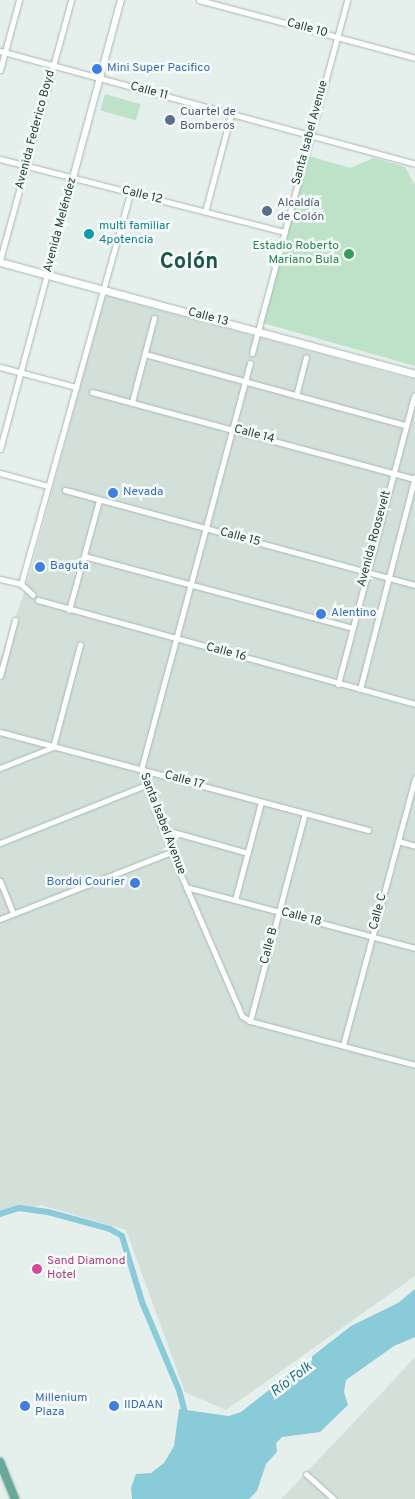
<!DOCTYPE html>
<meta charset="utf-8">
<style>
body{margin:0}
#map{position:relative;width:415px;height:1499px;overflow:hidden;background:#e5efeb;font-family:Overpass,sans-serif}
div>[style]{position:absolute}
[style*='--x']{left:calc(var(--x)*1px);top:calc(var(--y)*1px);width:calc(var(--w)*1px);rotate:calc(var(--a)*1deg)}
.built>*{inset:0;background:#d3e0da}
.green>*{inset:0;background:#bde2c7;transform-origin:0 0}
.water>*{inset:0;background:#89cbd8}
.canal>*{height:6px;margin:-3px;padding:0 3px;transform-origin:3px;border-radius:3px;background:#89cbd8}
.roads{filter:drop-shadow(0 0 1px #a7b8b3) drop-shadow(0 0 1px #a7b8b3)}
.minor>*{height:5px;margin:-2.5px;padding:0 2.5px;transform-origin:2.5px;border-radius:2.5px;background:#fff}
.tertiary>*{height:6px;margin:-3px;padding:0 3px;transform-origin:3px;border-radius:3px;background:#fff}
.secondary>*{height:7px;margin:-3.5px;padding:0 3.5px;transform-origin:3.5px;border-radius:3.5px;background:#fff}
.primary>*{height:8px;margin:-4px;padding:0 4px;transform-origin:4px;border-radius:4px;background:#66a999}
.dots>*{width:14px;height:14px;translate:-50% -50%;box-sizing:border-box;border:2px solid #f6fbf9;border-radius:50%}
span{translate:-50% -50%;white-space:nowrap;text-align:center;line-height:1.15;-webkit-text-stroke:5px #f6fbf9;paint-order:stroke}
.street-label{font-size:12px;color:#22443b}
.shop-label{font-size:12px;color:#366cbe}
.left{translate:0 -50%;text-align:left}
.right{translate:-100% -50%;text-align:right}
.service-label{font-size:12px;color:#4e5e75}
.culture-label{font-size:12px;color:#0d838f}
.leisure-label{font-size:12px;color:#27864d}
.hotel-label{font-size:12px;color:#b23c85}
.water-label{font-size:14px;color:#167186;font-style:italic}
.town-label{font-size:22px;color:#1b584a;font-weight:700}
</style>
<div id="map">
<div class="built">
<i style="clip-path:polygon(105px 295px,415px 380px,415px 1276px,226px 1410px,185px 1392px,126px 1230px,41px 1205px,0 1216px,0 660px,27px 584px)"></i>
<i style="clip-path:polygon(415px 1357px,415px 1499px,281px 1499px,393px 1381px)"></i>
</div>
<div class="green">
<i style="left:105px;top:94px;width:37px;height:17px;rotate:16deg"></i>
<i style="clip-path:polygon(309px 156px,350px 168px,374px 158px,405px 167px,415px 185px,415px 366px,263px 323px)"></i>
</div>
<div class="water">
<i style="clip-path:polygon(415px 1289px,415px 1337px,394px 1346px,346px 1380px,344px 1392px,348px 1405px,320px 1432px,282px 1437px,276px 1443px,277px 1452px,266px 1464px,257px 1491px,249px 1499px,132px 1499px,131px 1488px,136px 1474px,151px 1473px,164px 1463px,174px 1446px,179px 1409px,229px 1416px,241px 1412px,351px 1326px,398px 1303px)"></i>
</div>
<div class="canal">
<i style="--x:0;--y:1214;--w:20;--a:-18"></i>
<i style="--x:19;--y:1208;--w:29;--a:8"></i>
<i style="--x:48;--y:1212;--w:64;--a:15.3"></i>
<i style="--x:110;--y:1229;--w:14;--a:30"></i>
<i style="--x:122;--y:1236;--w:69;--a:73.1"></i>
<i style="--x:142;--y:1302;--w:95;--a:67.2"></i>
<i style="--x:179;--y:1390;--w:20;--a:75"></i>
</div>
<div class="roads">
<div class="minor">
<i style="--x:199;--y:0;--w:224;--a:15"></i>
<i style="--x:0;--y:51;--w:430;--a:15.2"></i>
<i style="--x:0;--y:70;--w:73;--a:-74.8"></i>
<i style="--x:0;--y:159;--w:294;--a:14.4"></i>
<i style="--x:205;--y:212;--w:101;--a:-75.1"></i>
<i style="--x:0;--y:260;--w:270;--a:-74.7"></i>
<i style="--x:252;--y:353;--w:366;--a:-74.9"></i>
<i style="--x:145;--y:354;--w:270;--a:15.3"></i>
<i style="--x:250;--y:363;--w:421;--a:105"></i>
<i style="--x:141;--y:770;--w:87;--a:69.9"></i>
<i style="--x:171;--y:852;--w:179;--a:66.6"></i>
<i style="--x:242;--y:1016;--w:9;--a:32"></i>
<i style="--x:250;--y:1021;--w:171;--a:14.9"></i>
<i style="--x:0;--y:367;--w:79;--a:14.7"></i>
<i style="--x:92;--y:392;--w:335;--a:15.1"></i>
<i style="--x:296;--y:396;--w:40;--a:-75.6"></i>
<i style="--x:132;--y:402;--w:87;--a:-75.3"></i>
<i style="--x:0;--y:449;--w:181;--a:-75"></i>
<i style="--x:0;--y:473;--w:50;--a:15.2"></i>
<i style="--x:65;--y:490;--w:363;--a:15.2"></i>
<i style="--x:84;--y:556;--w:278;--a:15"></i>
<i style="--x:0;--y:579;--w:22;--a:13"></i>
<i style="--x:21;--y:584;--w:16;--a:43"></i>
<i style="--x:21;--y:584;--w:406;--a:-74.4"></i>
<i style="--x:38;--y:600;--w:391;--a:15.4"></i>
<i style="--x:69;--y:610;--w:114;--a:-74.7"></i>
<i style="--x:0;--y:676;--w:58;--a:-75"></i>
<i style="--x:338;--y:684;--w:298;--a:-75.2"></i>
<i style="--x:360;--y:689;--w:219;--a:-75.5"></i>
<i style="--x:0;--y:732;--w:381;--a:14.9"></i>
<i style="--x:0;--y:768;--w:57;--a:-21.6"></i>
<i style="--x:53;--y:747;--w:106;--a:-75.2"></i>
<i style="--x:162;--y:829;--w:89;--a:15.6"></i>
<i style="--x:398;--y:841;--w:18;--a:16"></i>
<i style="--x:0;--y:843;--w:157;--a:-21.7"></i>
<i style="--x:0;--y:881;--w:35;--a:68"></i>
<i style="--x:186;--y:887;--w:237;--a:14.9"></i>
<i style="--x:235;--y:900;--w:101;--a:-75.1"></i>
<i style="--x:0;--y:919;--w:184;--a:-21.4"></i>
<i style="--x:250;--y:1021;--w:215;--a:-75.2"></i>
<i style="--x:343;--y:1045;--w:276;--a:-74.9"></i>
<i style="--x:306;--y:1474;--w:38;--a:42"></i>
</div>
<div class="tertiary">
<i style="--x:47;--y:274;--w:284;--a:-74.9"></i>
</div>
<div class="secondary">
<i style="--x:0;--y:262;--w:430;--a:15.1"></i>
</div>
<div class="primary">
<i style="--x:0;--y:1462;--w:40;--a:68"></i>
</div>
</div>
<div class="dots">
<i style="left:97px;top:69px;background:#3f7fe0"></i>
<i style="left:170px;top:120px;background:#5c6f8a"></i>
<i style="left:267px;top:211px;background:#5c6f8a"></i>
<i style="left:89px;top:234px;background:#0f9aa8"></i>
<i style="left:349px;top:254px;background:#2e9e5b"></i>
<i style="left:113px;top:493px;background:#3f7fe0"></i>
<i style="left:40px;top:567px;background:#3f7fe0"></i>
<i style="left:321px;top:614px;background:#3f7fe0"></i>
<i style="left:135px;top:883px;background:#3f7fe0"></i>
<i style="left:37px;top:1269px;background:#d1479c"></i>
<i style="left:25px;top:1406px;background:#3f7fe0"></i>
<i style="left:114px;top:1406px;background:#3f7fe0"></i>
</div>
<div class="street-label">
<span style="left:307px;top:29px;rotate:15deg">Calle 10</span>
<span style="left:149px;top:92px;rotate:15deg">Calle 11</span>
<span style="left:36px;top:130px;rotate:-75deg">Avenida Federico Boyd</span>
<span style="left:311px;top:133px;rotate:-75deg">Santa Isabel Avenue</span>
<span style="left:142px;top:196px;rotate:14deg">Calle 12</span>
<span style="left:61px;top:225px;rotate:-75deg">Avenida Meléndez</span>
<span style="left:208px;top:318px;rotate:15deg">Calle 13</span>
<span style="left:254px;top:435px;rotate:15deg">Calle 14</span>
<span style="left:240px;top:538px;rotate:15deg">Calle 15</span>
<span style="left:375px;top:539px;rotate:-75deg">Avenida Roosevelt</span>
<span style="left:226px;top:653px;rotate:15deg">Calle 16</span>
<span style="left:184px;top:781px;rotate:15deg">Calle 17</span>
<span style="left:162px;top:824px;rotate:69deg">Santa Isabel Avenue</span>
<span style="left:379px;top:912px;rotate:-75deg">Calle C</span>
<span style="left:301px;top:918px;rotate:15deg">Calle 18</span>
<span style="left:270px;top:946px;rotate:-75deg">Calle B</span>
</div>
<div class="shop-label">
<span class="left" style="left:107px;top:69px">Mini Super Pacifico</span>
<span class="left" style="left:123px;top:493px">Nevada</span>
<span class="left" style="left:50px;top:567px">Baguta</span>
<span class="left" style="left:331px;top:614px">Alentino</span>
<span class="right" style="left:125px;top:883px">Bordoi Courier</span>
<span class="left" style="left:35px;top:1406px">Millenium<br>Plaza</span>
<span class="left" style="left:124px;top:1406px">IIDAAN</span>
</div>
<div class="service-label">
<span class="left" style="left:180px;top:120px">Cuartel de<br>Bomberos</span>
<span class="left" style="left:277px;top:211px">Alcaldía<br>de Colón</span>
</div>
<div class="culture-label">
<span class="left" style="left:99px;top:234px">multi familiar<br>4potencia</span>
</div>
<div class="leisure-label">
<span class="right" style="left:339px;top:254px">Estadio Roberto<br>Mariano Bula</span>
</div>
<div class="hotel-label">
<span class="left" style="left:47px;top:1269px">Sand Diamond<br>Hotel</span>
</div>
<div class="water-label">
<span style="left:292px;top:1380px;rotate:-37deg">Río Folk</span>
</div>
<div class="town-label">
<span style="left:189px;top:263px">Colón</span>
</div>
</div>
